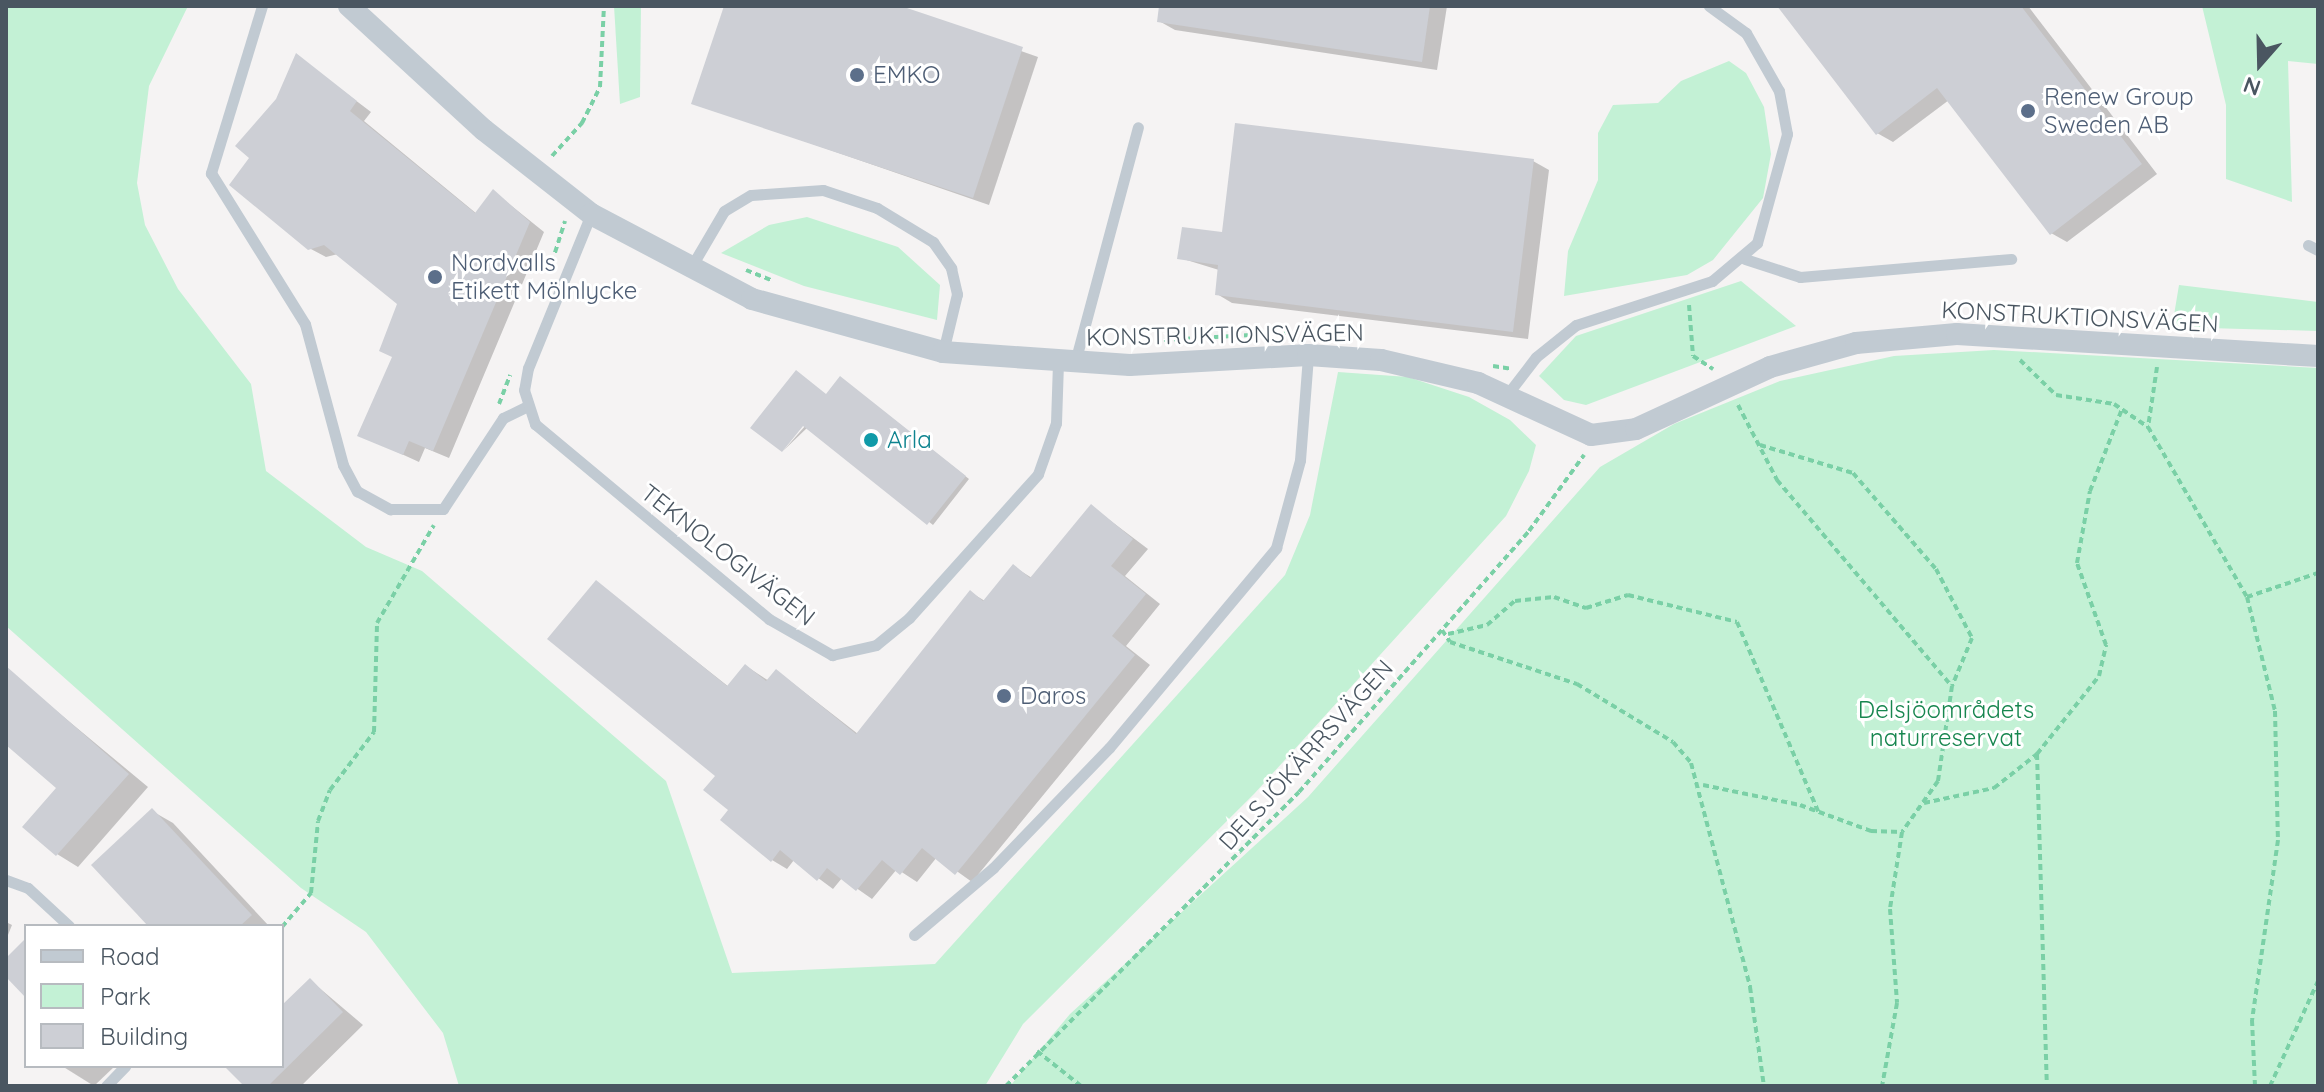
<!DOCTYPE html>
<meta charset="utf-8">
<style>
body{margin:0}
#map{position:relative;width:2324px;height:1092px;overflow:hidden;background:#f5f3f3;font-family:Quicksand,sans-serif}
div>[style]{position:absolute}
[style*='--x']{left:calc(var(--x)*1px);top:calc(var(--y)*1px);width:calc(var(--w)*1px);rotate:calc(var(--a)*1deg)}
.green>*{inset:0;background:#c3f1d5}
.shadow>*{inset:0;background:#0003}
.building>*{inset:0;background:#cdcfd5}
.path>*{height:4px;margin-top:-2px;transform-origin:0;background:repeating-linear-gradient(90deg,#7ad0a6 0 6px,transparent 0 10px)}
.lane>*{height:11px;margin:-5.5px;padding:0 5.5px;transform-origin:5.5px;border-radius:5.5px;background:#c1cad2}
.street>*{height:22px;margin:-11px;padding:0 11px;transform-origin:11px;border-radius:11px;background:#c1cad2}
.dots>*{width:22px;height:22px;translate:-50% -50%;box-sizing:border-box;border:4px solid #fff;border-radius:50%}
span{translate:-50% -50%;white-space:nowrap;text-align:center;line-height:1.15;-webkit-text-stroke:6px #fff;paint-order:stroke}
.service-label{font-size:24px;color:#4e5e75}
.left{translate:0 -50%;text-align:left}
.street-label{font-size:24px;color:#4a5661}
.culture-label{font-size:24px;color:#0d838f}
.park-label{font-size:24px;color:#17864f}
.frame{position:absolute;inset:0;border:8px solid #4a5661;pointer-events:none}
.legend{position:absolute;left:24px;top:924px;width:260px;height:144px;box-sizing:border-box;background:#fff;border:2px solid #b7bbc0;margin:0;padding:10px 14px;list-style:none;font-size:24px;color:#4a5661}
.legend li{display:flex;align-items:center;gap:16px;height:40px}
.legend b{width:40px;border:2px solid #b7bbc0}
.north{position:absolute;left:2220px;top:24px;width:80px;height:80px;-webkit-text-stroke:6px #fff;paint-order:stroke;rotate:200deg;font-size:22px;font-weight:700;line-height:32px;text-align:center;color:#4a5661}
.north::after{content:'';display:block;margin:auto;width:28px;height:36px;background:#4a5661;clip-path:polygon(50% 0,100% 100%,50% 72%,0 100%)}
</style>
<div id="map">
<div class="green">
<i style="clip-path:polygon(6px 6px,188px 6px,149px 86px,137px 183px,145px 225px,178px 289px,251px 384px,266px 471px,366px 547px,422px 571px,666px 781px,732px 973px,935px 964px,1285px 575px,1310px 515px,1338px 372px,1408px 377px,1469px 397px,1510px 420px,1536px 445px,1529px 471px,1506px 516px,1254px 794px,1023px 1024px,985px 1086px,459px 1086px,443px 1033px,366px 932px,301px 888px,6px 626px)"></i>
<i style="clip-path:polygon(614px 6px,641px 6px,640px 97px,620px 104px)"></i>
<i style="clip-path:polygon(2202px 6px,2317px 6px,2318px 64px,2288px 61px,2292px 202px,2226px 179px,2226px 105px)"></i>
<i style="clip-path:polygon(1729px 61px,1746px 73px,1764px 107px,1771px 154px,1763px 198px,1713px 260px,1687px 275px,1564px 296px,1568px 251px,1598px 180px,1598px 133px,1613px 105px,1658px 103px,1681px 81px)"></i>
<i style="clip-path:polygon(807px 217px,898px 247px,940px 285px,937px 320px,804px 286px,721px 253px,769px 225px)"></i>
<i style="clip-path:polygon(1741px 281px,1796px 326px,1586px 405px,1564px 400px,1539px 376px,1576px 336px)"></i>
<i style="clip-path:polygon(2179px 285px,2318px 302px,2318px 331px,2172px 327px)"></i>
<i style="clip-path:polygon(1994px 350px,2318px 368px,2318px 1086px,1010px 1086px,1070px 1014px,1308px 797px,1600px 467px,1674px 424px,1780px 381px,1894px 356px)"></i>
</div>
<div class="shadow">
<i style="clip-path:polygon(726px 6px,895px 6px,1038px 57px,989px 205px,694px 103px)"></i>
<i style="clip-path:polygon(1161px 6px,1447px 6px,1437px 70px,1175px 30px,1159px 21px)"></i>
<i style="clip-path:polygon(1780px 6px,2028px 6px,2157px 174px,2067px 242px,2051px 233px,1949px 100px,1893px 142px,1877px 133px)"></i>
<i style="clip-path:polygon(297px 56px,371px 112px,364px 121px,477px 214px,493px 191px,544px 232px,449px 458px,425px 448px,419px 462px,360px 435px,394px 357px,400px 304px,338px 254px,326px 257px,309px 248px,252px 158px)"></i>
<i style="clip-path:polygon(1533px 161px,1549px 170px,1528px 339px,1232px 303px,1217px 294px,1219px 270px,1180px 258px,1224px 235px)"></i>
<i style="clip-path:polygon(845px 381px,969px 479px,933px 525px,808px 427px,783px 451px)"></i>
<i style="clip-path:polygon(1091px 506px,1148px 549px,1125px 576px,1160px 604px,1126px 646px,1150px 665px,972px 882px,937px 857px,917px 882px,897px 869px,872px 899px,842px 878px,833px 889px,794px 860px,787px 869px,772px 860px,731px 810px,718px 775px,596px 582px,729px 687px,746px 666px,769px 681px,777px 671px,858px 734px,970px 592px,985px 601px,1013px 566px,1032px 578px)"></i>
<i style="clip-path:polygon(6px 669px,148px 787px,78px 867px,57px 854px,58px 788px,6px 742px)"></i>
<i style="clip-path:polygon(152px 811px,173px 823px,269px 926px,151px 926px)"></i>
<i style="clip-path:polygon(6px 922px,12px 925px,6px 940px)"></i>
<i style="clip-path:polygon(310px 980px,363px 1025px,301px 1086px,247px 1086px,227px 1066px,282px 1066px,282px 1008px)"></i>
<i style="clip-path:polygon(62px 1066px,115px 1066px,94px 1086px)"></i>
</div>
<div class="building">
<i style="clip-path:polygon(724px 6px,901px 6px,1023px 47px,973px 198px,691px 104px)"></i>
<i style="clip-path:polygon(1159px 6px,1430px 6px,1422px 62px,1157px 22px)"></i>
<i style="clip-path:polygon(1777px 6px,2021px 6px,2142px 164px,2050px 235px,1937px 88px,1876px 135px)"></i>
<i style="clip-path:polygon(296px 53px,357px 101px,350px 111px,475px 213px,493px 189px,530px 222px,433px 451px,409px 441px,403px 455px,357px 436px,392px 357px,379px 351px,397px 304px,324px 245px,308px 250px,229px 185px,249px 158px,235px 146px,276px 99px)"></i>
<i style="clip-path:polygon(1235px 123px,1534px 159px,1513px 332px,1215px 295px,1218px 265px,1177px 259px,1182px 227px,1222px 232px)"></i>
<i style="clip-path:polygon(796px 370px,826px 394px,840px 376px,966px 476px,927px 525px,803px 426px,782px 452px,750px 428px)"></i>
<i style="clip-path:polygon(1091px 504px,1133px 539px,1111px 566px,1146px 594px,1112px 636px,1135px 655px,955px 875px,922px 848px,900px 875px,882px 860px,856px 891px,827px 868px,817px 881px,780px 850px,771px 862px,720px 820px,728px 810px,703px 790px,715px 776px,547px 639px,596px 580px,727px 686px,745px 664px,766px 681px,776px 669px,856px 734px,970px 590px,983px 601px,1013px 564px,1030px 578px)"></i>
<i style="clip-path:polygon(6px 666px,129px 774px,56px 856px,22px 827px,56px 788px,6px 745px)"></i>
<i style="clip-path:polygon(152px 808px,252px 915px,240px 926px,148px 926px,91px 865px)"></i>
<i style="clip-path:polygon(26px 938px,26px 998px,6px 977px,6px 958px)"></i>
<i style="clip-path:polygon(310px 978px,343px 1012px,268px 1086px,244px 1086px,224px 1066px,282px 1066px,282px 1005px)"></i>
</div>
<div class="path">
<i style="--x:552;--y:156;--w:45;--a:-47.7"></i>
<i style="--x:582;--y:123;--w:40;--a:-63.4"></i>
<i style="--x:600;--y:87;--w:81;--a:-87.2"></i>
<i style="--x:552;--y:262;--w:43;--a:-72.4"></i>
<i style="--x:746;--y:270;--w:27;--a:22"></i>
<i style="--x:1689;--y:305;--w:51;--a:85.5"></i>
<i style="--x:1693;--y:356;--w:24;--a:33"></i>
<i style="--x:1164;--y:340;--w:123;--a:-3.3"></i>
<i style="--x:2020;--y:360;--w:50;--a:44.2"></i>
<i style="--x:2056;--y:395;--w:59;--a:8.8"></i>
<i style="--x:2114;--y:404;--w:41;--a:34.1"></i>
<i style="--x:1493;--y:366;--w:18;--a:9"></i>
<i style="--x:2157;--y:367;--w:61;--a:98.5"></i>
<i style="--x:2148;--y:427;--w:197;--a:59.8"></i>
<i style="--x:2247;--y:597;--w:117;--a:76.2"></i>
<i style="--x:2275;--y:711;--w:129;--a:88.7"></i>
<i style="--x:2278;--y:840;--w:182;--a:98.2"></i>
<i style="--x:2252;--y:1020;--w:66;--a:87.4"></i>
<i style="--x:499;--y:404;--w:31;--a:-69"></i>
<i style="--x:1738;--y:405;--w:85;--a:62.5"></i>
<i style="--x:1777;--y:480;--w:270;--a:49.7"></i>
<i style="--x:1952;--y:686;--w:96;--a:98.4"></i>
<i style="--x:1938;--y:781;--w:62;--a:125.2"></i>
<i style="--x:1902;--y:832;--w:78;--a:98.9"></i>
<i style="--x:1890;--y:909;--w:94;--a:85.7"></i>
<i style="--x:1897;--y:1003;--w:84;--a:100.2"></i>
<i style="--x:1760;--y:445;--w:97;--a:16.8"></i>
<i style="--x:1853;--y:473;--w:127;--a:49.2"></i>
<i style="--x:1936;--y:569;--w:78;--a:62.4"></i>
<i style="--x:1972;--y:638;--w:52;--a:112.6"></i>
<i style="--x:2247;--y:597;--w:75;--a:-18.7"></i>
<i style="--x:1442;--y:630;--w:14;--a:56"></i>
<i style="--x:1450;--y:642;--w:134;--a:18.3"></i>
<i style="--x:1577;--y:684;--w:112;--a:31.1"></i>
<i style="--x:1673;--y:742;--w:28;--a:49"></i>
<i style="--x:1691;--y:763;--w:232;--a:75.2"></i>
<i style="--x:1750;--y:987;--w:100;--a:82"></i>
<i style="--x:1448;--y:634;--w:40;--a:-13"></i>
<i style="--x:1487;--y:625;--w:37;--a:-41"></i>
<i style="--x:1515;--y:601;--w:39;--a:-6"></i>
<i style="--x:1554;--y:597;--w:34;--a:19"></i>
<i style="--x:1586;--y:608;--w:44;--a:-17.2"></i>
<i style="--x:1628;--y:595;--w:112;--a:13.9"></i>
<i style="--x:1737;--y:622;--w:206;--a:66.8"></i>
<i style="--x:2037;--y:754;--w:332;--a:88.3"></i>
<i style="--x:1703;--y:785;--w:99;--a:11.7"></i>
<i style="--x:1800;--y:805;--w:76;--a:20.1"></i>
<i style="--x:1871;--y:831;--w:31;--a:2"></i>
<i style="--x:1924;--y:803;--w:72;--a:-12.1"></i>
<i style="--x:1994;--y:788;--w:55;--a:-38.3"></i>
<i style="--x:2037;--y:754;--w:100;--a:-51.5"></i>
<i style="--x:2099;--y:676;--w:32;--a:-77"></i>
<i style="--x:2106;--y:645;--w:87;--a:-109.5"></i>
<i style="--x:2077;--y:563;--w:73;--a:-79.8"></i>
<i style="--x:2090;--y:491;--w:88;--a:-68.7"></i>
<i style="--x:282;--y:927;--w:45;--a:-49.5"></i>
<i style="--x:311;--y:893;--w:72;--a:-84.4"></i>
<i style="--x:318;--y:821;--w:33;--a:-69"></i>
<i style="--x:330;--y:790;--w:73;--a:-52.8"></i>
<i style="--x:374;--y:732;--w:109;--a:-88.4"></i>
<i style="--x:377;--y:623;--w:113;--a:-59.8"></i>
<i style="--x:1037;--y:1051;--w:56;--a:38.5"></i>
<i style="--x:1006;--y:1086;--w:415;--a:-45.1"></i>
<i style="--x:1299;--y:792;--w:348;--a:-48.6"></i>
<i style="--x:1529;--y:531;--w:94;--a:-54.1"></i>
<i style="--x:2270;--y:1086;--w:115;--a:-65.4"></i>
</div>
<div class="lane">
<i style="--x:262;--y:6;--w:175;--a:107"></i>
<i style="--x:211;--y:173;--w:178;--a:58.1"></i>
<i style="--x:305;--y:324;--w:146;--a:74.9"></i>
<i style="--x:343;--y:465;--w:30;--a:62"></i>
<i style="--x:357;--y:491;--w:38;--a:29"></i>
<i style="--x:390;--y:509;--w:53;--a:0"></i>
<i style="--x:443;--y:509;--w:109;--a:-56.6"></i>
<i style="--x:503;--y:418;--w:28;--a:-26"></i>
<i style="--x:591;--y:214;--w:166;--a:112.2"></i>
<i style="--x:528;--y:368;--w:22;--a:100"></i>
<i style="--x:524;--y:390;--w:36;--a:72"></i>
<i style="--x:535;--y:424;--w:305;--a:39.8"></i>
<i style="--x:769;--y:619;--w:73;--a:29.7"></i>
<i style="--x:832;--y:655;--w:45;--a:-12.8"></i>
<i style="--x:876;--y:645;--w:43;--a:-39.3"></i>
<i style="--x:909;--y:618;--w:193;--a:-48.1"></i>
<i style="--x:1038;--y:474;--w:54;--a:-70.6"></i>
<i style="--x:1056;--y:423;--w:61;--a:-88.1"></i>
<i style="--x:2308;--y:245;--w:11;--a:27"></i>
<i style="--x:1745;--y:259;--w:58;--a:18.1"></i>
<i style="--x:1800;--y:277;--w:212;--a:-4.9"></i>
<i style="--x:690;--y:269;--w:67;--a:-59.6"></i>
<i style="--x:724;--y:211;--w:31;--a:-31"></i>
<i style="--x:751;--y:195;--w:72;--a:-4"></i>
<i style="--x:823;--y:190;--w:57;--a:18.4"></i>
<i style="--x:877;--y:208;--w:66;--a:31.3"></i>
<i style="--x:933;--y:242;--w:32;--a:55"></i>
<i style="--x:951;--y:268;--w:27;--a:77"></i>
<i style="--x:957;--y:294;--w:60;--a:103.6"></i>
<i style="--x:1075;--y:362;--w:243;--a:-75"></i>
<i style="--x:1506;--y:396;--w:49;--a:-52.4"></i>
<i style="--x:1536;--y:357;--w:51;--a:-38.7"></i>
<i style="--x:1576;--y:325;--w:143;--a:-17.9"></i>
<i style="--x:1712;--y:281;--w:59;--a:-40.2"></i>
<i style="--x:1757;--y:243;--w:113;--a:-74.6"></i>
<i style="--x:1787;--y:134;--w:44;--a:-100.5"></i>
<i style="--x:1779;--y:91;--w:67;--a:-119.6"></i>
<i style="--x:1746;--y:33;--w:46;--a:-143.9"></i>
<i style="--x:6;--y:880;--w:23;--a:20"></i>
<i style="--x:28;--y:888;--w:56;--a:42.8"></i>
<i style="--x:914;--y:935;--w:104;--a:-40.3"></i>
<i style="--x:993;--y:868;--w:167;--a:-46"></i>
<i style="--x:1109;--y:748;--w:261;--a:-50.1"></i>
<i style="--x:1276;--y:548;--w:91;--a:-74.7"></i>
<i style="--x:1300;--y:460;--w:105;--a:-85.6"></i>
<i style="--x:106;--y:1086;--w:28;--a:-46"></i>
</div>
<div class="street">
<i style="--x:349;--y:6;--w:183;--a:42.6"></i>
<i style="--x:484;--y:130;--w:136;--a:38.1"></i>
<i style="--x:591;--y:214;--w:182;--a:27.8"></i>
<i style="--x:752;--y:299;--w:198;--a:15.5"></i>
<i style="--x:943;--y:352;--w:187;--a:4"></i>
<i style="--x:1130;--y:365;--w:178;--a:-3.2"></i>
<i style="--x:1308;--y:355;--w:73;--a:3.9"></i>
<i style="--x:1381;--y:360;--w:100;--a:13.3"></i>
<i style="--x:1478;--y:383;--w:124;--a:24.7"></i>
<i style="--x:1591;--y:435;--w:45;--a:-7.6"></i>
<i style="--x:1636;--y:429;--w:148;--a:-24.8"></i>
<i style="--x:1770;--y:367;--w:89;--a:-15.6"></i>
<i style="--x:1856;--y:343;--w:101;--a:-5.1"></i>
<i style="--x:1957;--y:334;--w:362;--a:3.5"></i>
</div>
<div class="dots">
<i style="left:857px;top:75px;background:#5c6f8a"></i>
<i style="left:2028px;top:111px;background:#5c6f8a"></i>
<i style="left:435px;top:277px;background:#5c6f8a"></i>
<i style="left:871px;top:440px;background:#0f9aa8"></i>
<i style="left:1004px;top:696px;background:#5c6f8a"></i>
</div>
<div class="service-label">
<span class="left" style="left:873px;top:75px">EMKO</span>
<span class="left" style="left:2044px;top:111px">Renew Group<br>Sweden AB</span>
<span class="left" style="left:451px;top:277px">Nordvalls<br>Etikett Mölnlycke</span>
<span class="left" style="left:1020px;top:696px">Daros</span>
</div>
<div class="street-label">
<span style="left:2080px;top:317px;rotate:3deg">KONSTRUKTIONSVÄGEN</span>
<span style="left:1225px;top:335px;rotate:-1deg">KONSTRUKTIONSVÄGEN</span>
<span style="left:728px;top:555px;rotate:38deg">TEKNOLOGIVÄGEN</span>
<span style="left:1306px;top:755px;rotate:-48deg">DELSJÖKÄRRSVÄGEN</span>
</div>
<div class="culture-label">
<span class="left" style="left:887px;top:440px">Arla</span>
</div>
<div class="park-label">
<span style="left:1946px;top:724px">Delsjöområdets<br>naturreservat</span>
</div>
<div class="frame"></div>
<ul class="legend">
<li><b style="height:10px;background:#c1cad2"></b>Road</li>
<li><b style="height:22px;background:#c3f1d5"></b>Park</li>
<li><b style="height:22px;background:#cdcfd5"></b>Building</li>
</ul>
<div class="north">N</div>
</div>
